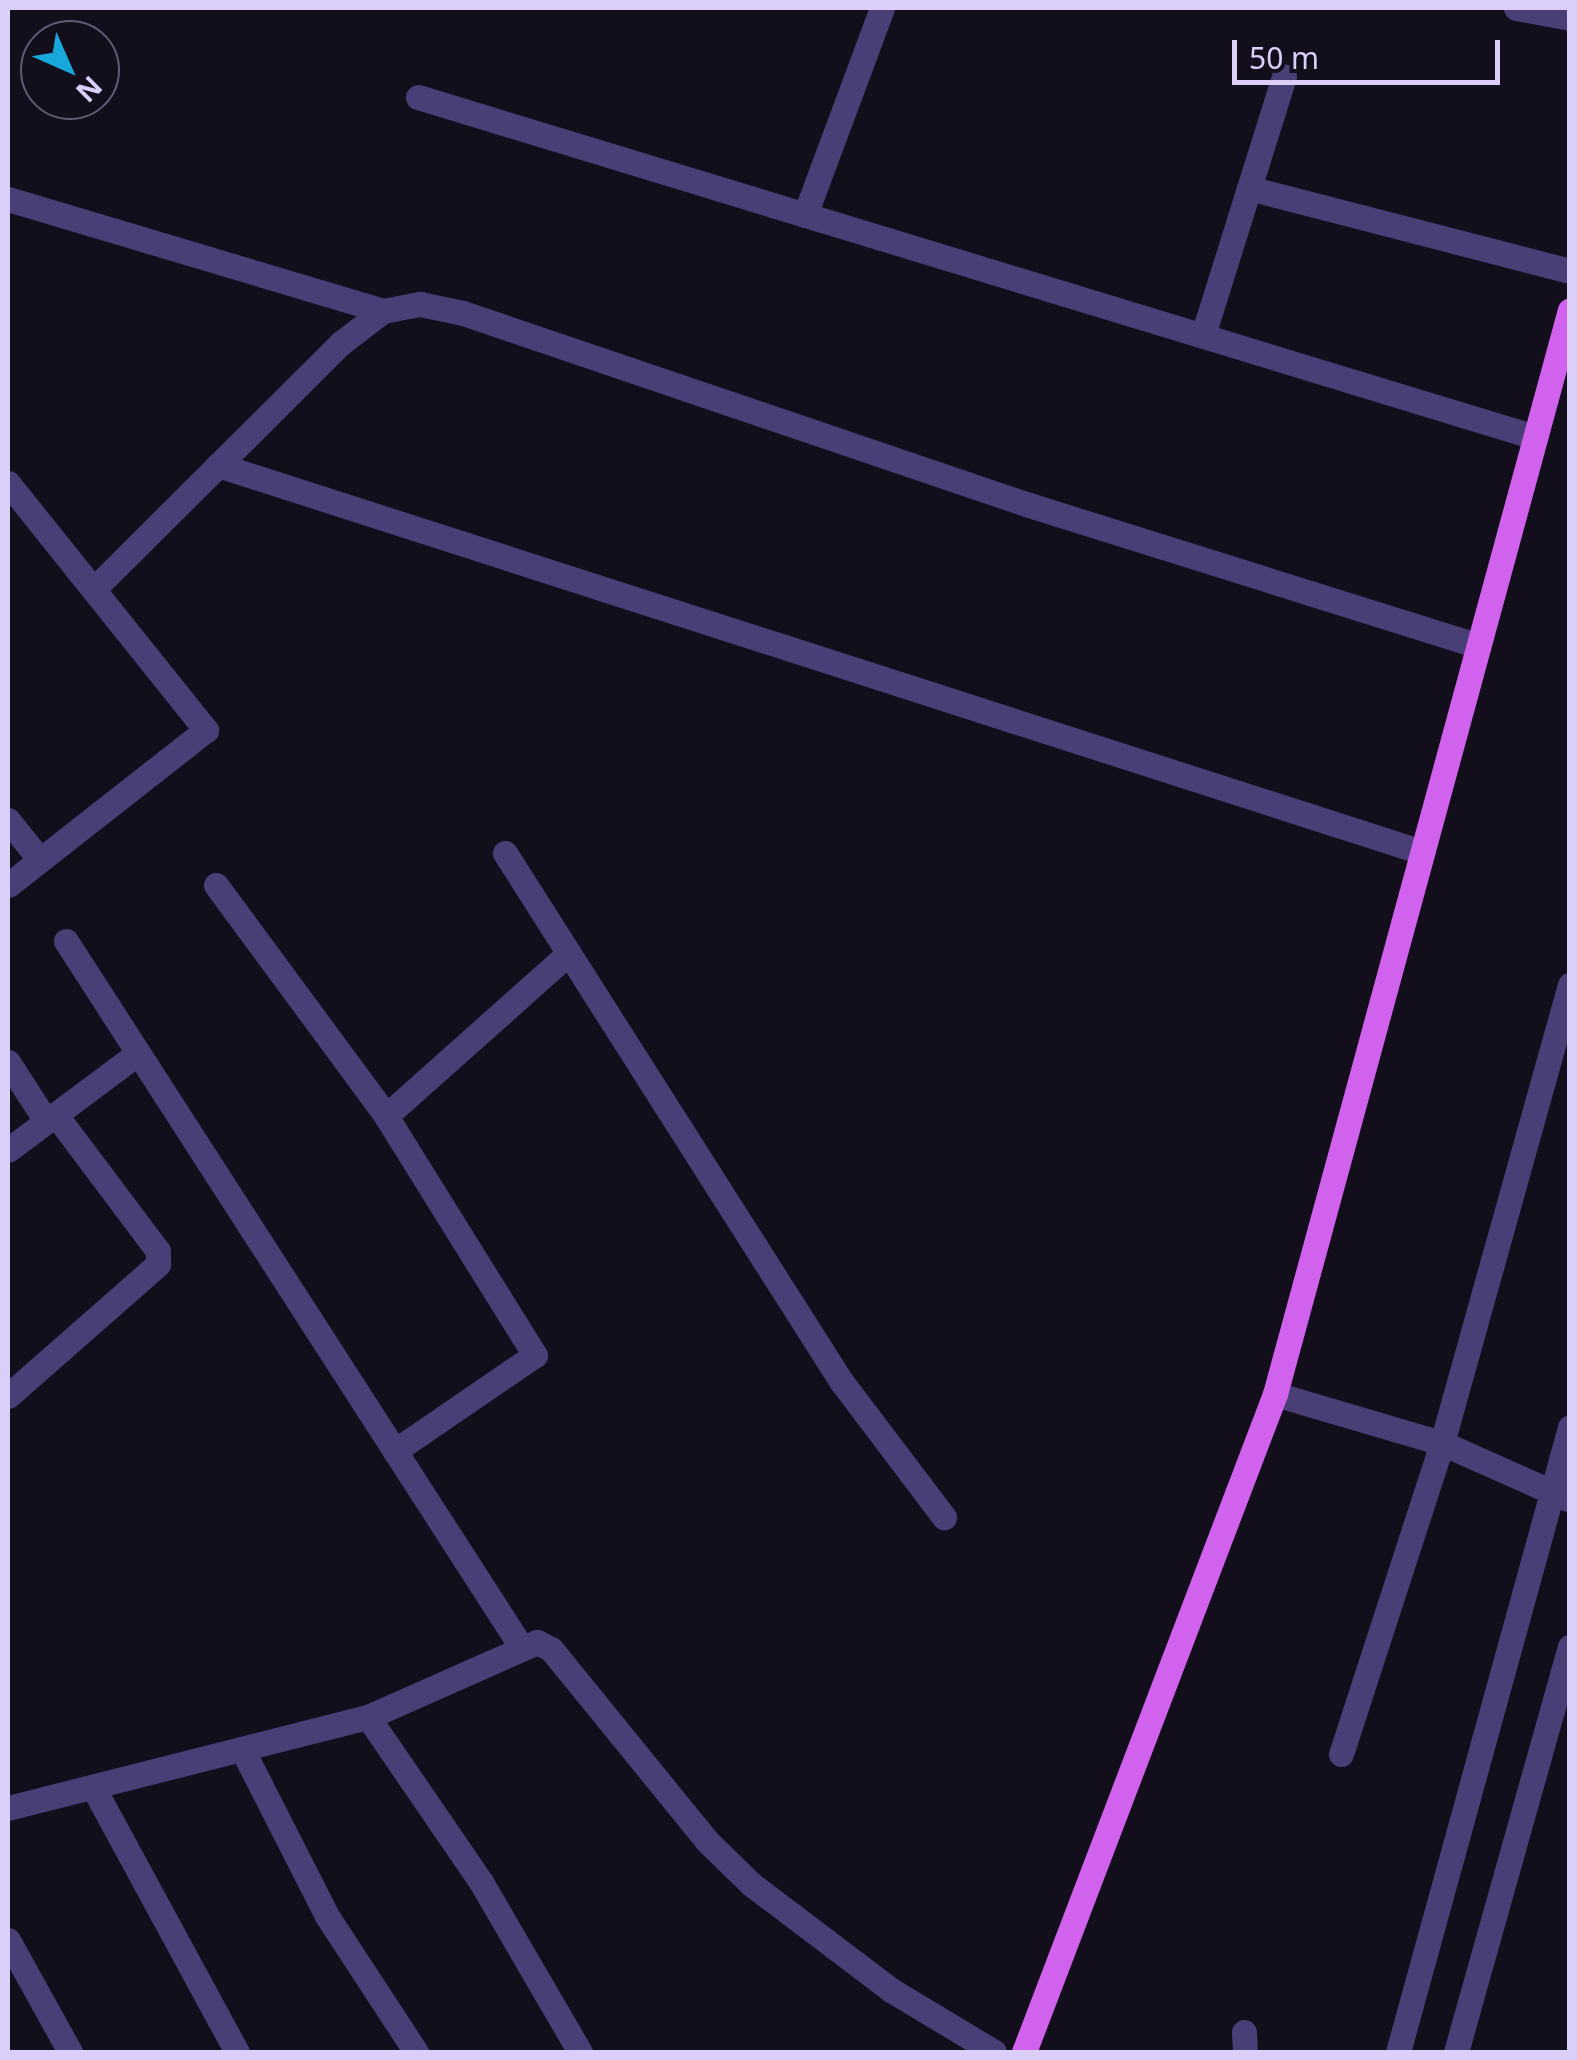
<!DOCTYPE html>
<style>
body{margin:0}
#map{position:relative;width:1577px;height:2060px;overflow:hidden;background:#130e1c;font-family:"Noto Sans",sans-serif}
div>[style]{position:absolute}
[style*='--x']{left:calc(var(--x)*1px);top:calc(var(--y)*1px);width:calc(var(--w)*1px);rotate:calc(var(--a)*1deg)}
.minor>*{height:25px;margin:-12.5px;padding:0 12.5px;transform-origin:12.5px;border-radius:12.5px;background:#493e76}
.major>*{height:25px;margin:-12.5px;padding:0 12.5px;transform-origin:12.5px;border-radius:12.5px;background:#d162ed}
span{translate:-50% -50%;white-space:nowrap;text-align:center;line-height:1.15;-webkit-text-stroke:10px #130e1c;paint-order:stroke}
.frame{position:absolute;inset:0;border:10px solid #dbcffa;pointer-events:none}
.north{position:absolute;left:20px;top:20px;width:100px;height:100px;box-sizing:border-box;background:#130e1c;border:2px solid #635b75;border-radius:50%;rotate:135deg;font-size:28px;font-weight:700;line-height:40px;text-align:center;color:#dbcffa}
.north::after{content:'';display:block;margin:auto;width:35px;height:45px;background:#19a8dc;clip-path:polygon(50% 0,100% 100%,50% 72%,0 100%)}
.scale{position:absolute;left:1232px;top:40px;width:268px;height:45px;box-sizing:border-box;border:5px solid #dbcffa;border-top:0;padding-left:12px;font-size:30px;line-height:35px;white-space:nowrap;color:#dbcffa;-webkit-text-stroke:8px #130e1c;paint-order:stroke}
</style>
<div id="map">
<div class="minor">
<i style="--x:1516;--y:8;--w:55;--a:10.5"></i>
<i style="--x:418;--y:97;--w:1168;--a:16.93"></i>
<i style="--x:1249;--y:188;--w:332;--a:14.5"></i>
<i style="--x:8;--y:199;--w:391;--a:16.6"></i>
<i style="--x:805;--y:215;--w:221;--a:-69.6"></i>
<i style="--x:1203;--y:335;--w:271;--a:-72.6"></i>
<i style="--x:218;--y:465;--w:1265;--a:17.82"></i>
<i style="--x:8;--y:483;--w:317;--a:51.3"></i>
<i style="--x:206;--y:730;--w:251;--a:141.9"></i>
<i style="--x:96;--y:587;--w:346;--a:-44.9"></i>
<i style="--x:341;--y:343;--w:53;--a:-37.3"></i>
<i style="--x:383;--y:311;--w:38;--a:-11"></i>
<i style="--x:420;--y:304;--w:44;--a:11.8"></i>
<i style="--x:463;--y:313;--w:595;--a:18.74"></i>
<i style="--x:1026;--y:504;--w:474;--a:17.4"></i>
<i style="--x:8;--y:820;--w:51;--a:51.3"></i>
<i style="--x:505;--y:853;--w:626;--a:57.53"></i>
<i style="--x:841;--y:1381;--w:171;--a:52.9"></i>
<i style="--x:216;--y:885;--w:287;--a:53.6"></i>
<i style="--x:386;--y:1116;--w:282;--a:58.1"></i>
<i style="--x:535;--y:1355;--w:170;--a:145.6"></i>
<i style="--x:66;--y:941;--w:838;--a:57.18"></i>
<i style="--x:8;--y:1062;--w:70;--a:57.2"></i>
<i style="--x:386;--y:1116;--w:245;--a:-41.7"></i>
<i style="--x:8;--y:1150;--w:162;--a:-36.7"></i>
<i style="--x:1275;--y:1394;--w:174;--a:16.4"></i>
<i style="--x:1442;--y:1443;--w:140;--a:24"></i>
<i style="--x:8;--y:1396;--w:200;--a:-41.3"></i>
<i style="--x:158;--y:1264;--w:13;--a:-90"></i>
<i style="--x:158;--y:1251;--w:171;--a:-126.9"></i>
<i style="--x:368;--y:1717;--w:200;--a:55.6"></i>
<i style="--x:481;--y:1882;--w:197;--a:59.8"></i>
<i style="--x:242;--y:1749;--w:187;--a:63"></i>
<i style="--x:327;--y:1916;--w:163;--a:56.8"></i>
<i style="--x:1341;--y:1754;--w:327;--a:-72"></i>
<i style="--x:1442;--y:1443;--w:476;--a:-74.4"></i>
<i style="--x:93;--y:1787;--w:302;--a:61.5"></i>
<i style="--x:8;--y:1808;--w:371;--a:-14.2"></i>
<i style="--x:368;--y:1717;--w:185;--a:-23.9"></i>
<i style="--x:537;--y:1642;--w:16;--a:27"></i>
<i style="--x:551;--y:1649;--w:247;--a:50.9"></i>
<i style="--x:707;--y:1841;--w:62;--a:44.3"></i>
<i style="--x:751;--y:1884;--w:176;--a:37.1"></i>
<i style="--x:891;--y:1990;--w:120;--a:31"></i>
<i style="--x:8;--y:1940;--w:128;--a:61"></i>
<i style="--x:1244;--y:2032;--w:20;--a:87"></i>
<i style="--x:1398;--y:2052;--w:648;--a:-74.61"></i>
<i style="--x:1456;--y:2052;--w:421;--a:-74.3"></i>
</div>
<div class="major">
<i style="--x:1024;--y:2052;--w:704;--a:-69.12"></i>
<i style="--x:1275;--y:1394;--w:1123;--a:-74.78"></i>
</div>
<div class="frame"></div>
<div class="north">N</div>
<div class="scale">50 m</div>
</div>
